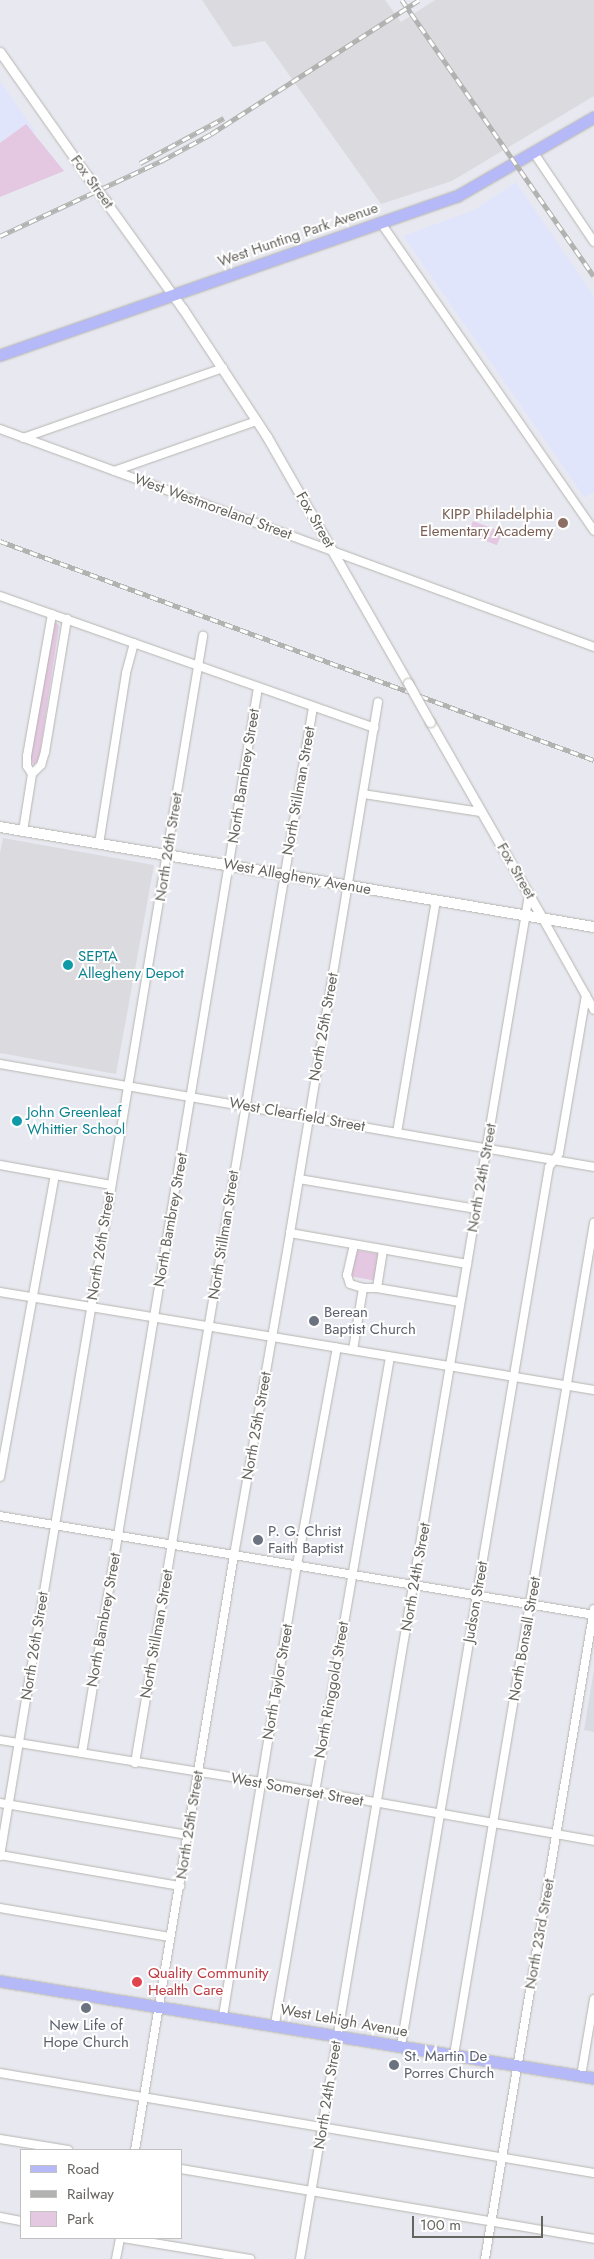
<!DOCTYPE html>
<style>
body{margin:0}
#map{position:relative;width:594px;height:2259px;overflow:hidden;background:#e8e9f0;font-family:Jost,sans-serif}
div>[style]{position:absolute}
[style*='--x']{left:calc(var(--x)*1px);top:calc(var(--y)*1px);width:calc(var(--w)*1px);rotate:calc(var(--a)*1deg)}
.commercial>*{inset:0;background:#e1e5fb}
.industrial>*{inset:0;background:#dadadf}
.education>*{inset:0;background:#d9dae2}
.green>*{inset:0;background:#e4c7e1;transform-origin:0 0}
.roads{filter:drop-shadow(0 0 1px #b6b5b0) drop-shadow(0 0 1px #b6b5b0)}
.minor>*{height:8px;margin:-4px;padding:0 4px;transform-origin:4px;border-radius:4px;background:#fff}
.tertiary>*{height:9px;margin:-4.5px;padding:0 4.5px;transform-origin:4.5px;border-radius:4.5px;background:#fff}
.secondary>*{height:10px;margin:-5px;padding:0 5px;transform-origin:5px;border-radius:5px;background:#fff}
.primary>*{height:11px;margin:-5.5px;padding:0 5.5px;transform-origin:5.5px;border-radius:5.5px;background:#b5b9f8}
.rail>*{height:4.5px;margin-top:-2.25px;transform-origin:0;background:repeating-linear-gradient(90deg,#fff 0 8px,#b2b2b1 0 16px);box-sizing:border-box;border-block:1px solid #b2b2b1}
.bridges{filter:drop-shadow(0 0 1px #b6b5b0) drop-shadow(0 0 1px #b6b5b0)}
.tertiary-bridge>*{height:9px;margin:-4.5px;padding:0 4.5px;transform-origin:4.5px;border-radius:4.5px;background:#fff}
.dots>*{width:14px;height:14px;translate:-50% -50%;box-sizing:border-box;border:2px solid #fff;border-radius:50%}
span{translate:-50% -50%;white-space:nowrap;text-align:center;line-height:1.15;-webkit-text-stroke:4px #fff;paint-order:stroke}
.street-label{font-size:15px;color:#66645f}
.education-label{font-size:15px;color:#785e54}
.right{translate:-100% -50%;text-align:right}
.culture-label{font-size:15px;color:#0d838f}
.left{translate:0 -50%;text-align:left}
.worship-label{font-size:15px;color:#5b616d}
.health-label{font-size:15px;color:#be3a42}
.legend{position:absolute;left:20px;top:2149px;width:162px;height:90px;box-sizing:border-box;background:#fff;border:1px solid #c2c1bf;margin:0;padding:6px 9px;list-style:none;font-size:15px;color:#66645f}
.legend li{display:flex;align-items:center;gap:10px;height:25px}
.legend b{width:25px;border:1px solid #c2c1bf}
.scale{position:absolute;left:412px;top:2216px;width:131px;height:22px;box-sizing:border-box;border:2px solid #66645f;border-top:0;padding-left:6px;font-size:15px;line-height:18px;white-space:nowrap;color:#66645f;-webkit-text-stroke:4px #fff;paint-order:stroke}
</style>
<div id="map">
<div class="commercial">
<i style="clip-path:polygon(0 81px,35px 131px,0 159px)"></i>
<i style="clip-path:polygon(516px 182px,594px 296px,594px 492px,585px 498px,403px 236px,474px 210px)"></i>
</div>
<div class="industrial">
<i style="clip-path:polygon(202px 0,385px 0,401px 22px,435px 0,594px 0,594px 96px,452px 181px,381px 204px,265px 41px,233px 47px)"></i>
<i style="clip-path:polygon(3px 838px,154px 865px,116px 1074px,0 1053px,0 853px)"></i>
</div>
<div class="education">
<i style="clip-path:polygon(594px 1669px,594px 1732px,584px 1730px)"></i>
</div>
<div class="green">
<i style="clip-path:polygon(26px 124px,64px 171px,0 197px,0 143px)"></i>
<i style="left:473px;top:521px;width:31px;height:14px;rotate:21deg"></i>
<i style="clip-path:polygon(56px 622px,59px 626px,39px 759px,34px 765px,30px 758px,52px 625px)"></i>
<i style="left:356px;top:1250px;width:23px;height:27px;rotate:10deg"></i>
</div>
<div class="roads">
<div class="minor">
<i style="--x:534;--y:153;--w:107;--a:56"></i>
<i style="--x:381;--y:223;--w:374;--a:55.3"></i>
<i style="--x:0;--y:429;--w:633;--a:20.15"></i>
<i style="--x:23;--y:438;--w:212;--a:-19.3"></i>
<i style="--x:114;--y:471;--w:151;--a:-19.3"></i>
<i style="--x:0;--y:596;--w:397;--a:19.4"></i>
<i style="--x:32;--y:774;--w:9;--a:-122"></i>
<i style="--x:27;--y:766;--w:10;--a:-90"></i>
<i style="--x:27;--y:756;--w:144;--a:-80"></i>
<i style="--x:363;--y:794;--w:118;--a:8.7"></i>
<i style="--x:23;--y:831;--w:58;--a:-81"></i>
<i style="--x:32;--y:774;--w:13;--a:-45"></i>
<i style="--x:41;--y:765;--w:14;--a:-73"></i>
<i style="--x:45;--y:752;--w:135;--a:-80.6"></i>
<i style="--x:99;--y:844;--w:173;--a:-81"></i>
<i style="--x:126;--y:673;--w:31;--a:-75"></i>
<i style="--x:543;--y:919;--w:104;--a:60.7"></i>
<i style="--x:0;--y:1064;--w:603;--a:9.84"></i>
<i style="--x:397;--y:1133;--w:235;--a:-80.5"></i>
<i style="--x:0;--y:1165;--w:113;--a:10.2"></i>
<i style="--x:299;--y:1179;--w:180;--a:9.6"></i>
<i style="--x:290;--y:1233;--w:180;--a:9.9"></i>
<i style="--x:354;--y:1245;--w:31;--a:103"></i>
<i style="--x:347;--y:1275;--w:9;--a:72"></i>
<i style="--x:350;--y:1284;--w:14;--a:17"></i>
<i style="--x:363;--y:1288;--w:14;--a:0"></i>
<i style="--x:377;--y:1288;--w:84;--a:9.6"></i>
<i style="--x:377;--y:1288;--w:37;--a:-81"></i>
<i style="--x:0;--y:1292;--w:602;--a:9.37"></i>
<i style="--x:353;--y:1350;--w:63;--a:-80.8"></i>
<i style="--x:0;--y:1477;--w:307;--a:-79.7"></i>
<i style="--x:0;--y:1516;--w:602;--a:9.46"></i>
<i style="--x:0;--y:1740;--w:264;--a:9.1"></i>
<i style="--x:261;--y:1782;--w:338;--a:10"></i>
<i style="--x:82;--y:1753;--w:1080;--a:-80.62"></i>
<i style="--x:135;--y:1763;--w:1071;--a:-80.43"></i>
<i style="--x:0;--y:1803;--w:190;--a:9.7"></i>
<i style="--x:0;--y:1855;--w:183;--a:9.8"></i>
<i style="--x:0;--y:1856;--w:1237;--a:-80.55"></i>
<i style="--x:0;--y:1908;--w:172;--a:9.7"></i>
<i style="--x:223;--y:2016;--w:457;--a:-80.7"></i>
<i style="--x:297;--y:1565;--w:221;--a:-79.6"></i>
<i style="--x:275;--y:2024;--w:677;--a:-80.22"></i>
<i style="--x:401;--y:2046;--w:891;--a:-80.44"></i>
<i style="--x:549;--y:1167;--w:17;--a:-54"></i>
<i style="--x:559;--y:1153;--w:160;--a:-80.3"></i>
<i style="--x:454;--y:2055;--w:844;--a:-80.45"></i>
<i style="--x:0;--y:2073;--w:602;--a:9.56"></i>
<i style="--x:581;--y:2076;--w:78;--a:-80.4"></i>
<i style="--x:0;--y:2139;--w:69;--a:9.2"></i>
<i style="--x:135;--y:2150;--w:603;--a:-80.55"></i>
<i style="--x:234;--y:1555;--w:327;--a:-80.1"></i>
<i style="--x:290;--y:1233;--w:538;--a:-80.59"></i>
<i style="--x:181;--y:2169;--w:419;--a:9.6"></i>
<i style="--x:0;--y:2217;--w:21;--a:11"></i>
<i style="--x:123;--y:2238;--w:129;--a:9.4"></i>
<i style="--x:116;--y:2259;--w:21;--a:-79"></i>
<i style="--x:300;--y:2259;--w:1383;--a:-80.47"></i>
<i style="--x:485;--y:2259;--w:659;--a:-80.48"></i>
</div>
<div class="tertiary">
<i style="--x:0;--y:52;--w:153;--a:54.9"></i>
<i style="--x:106;--y:202;--w:132;--a:54.3"></i>
<i style="--x:183;--y:309;--w:153;--a:56.7"></i>
<i style="--x:267;--y:437;--w:284;--a:60.2"></i>
<i style="--x:430;--y:722;--w:227;--a:60.2"></i>
</div>
<div class="secondary">
<i style="--x:0;--y:827;--w:602;--a:9.56"></i>
</div>
<div class="primary">
<i style="--x:0;--y:355;--w:484;--a:-19.2"></i>
<i style="--x:457;--y:196;--w:158;--a:-30"></i>
<i style="--x:0;--y:1981;--w:602;--a:9.27"></i>
</div>
</div>
<div class="rail">
<i style="--x:402;--y:0;--w:336;--a:55.2"></i>
<i style="--x:140;--y:163;--w:95;--a:-28.2"></i>
<i style="--x:0;--y:236;--w:178;--a:-25"></i>
<i style="--x:161;--y:161;--w:57;--a:-28.4"></i>
<i style="--x:211;--y:134;--w:247;--a:-32.8"></i>
<i style="--x:0;--y:541;--w:633;--a:20.24"></i>
</div>
<div class="bridges">
<div class="tertiary-bridge">
<i style="--x:88;--y:177;--w:31;--a:54"></i>
<i style="--x:408;--y:683;--w:45;--a:60.6"></i>
</div>
</div>
<div class="dots">
<i style="left:563px;top:523px;background:#8d6e63"></i>
<i style="left:68px;top:965px;background:#0f9aa8"></i>
<i style="left:17px;top:1121px;background:#0f9aa8"></i>
<i style="left:314px;top:1321px;background:#6b7280"></i>
<i style="left:258px;top:1540px;background:#6b7280"></i>
<i style="left:137px;top:1982px;background:#e0444e"></i>
<i style="left:86px;top:2008px;background:#6b7280"></i>
<i style="left:394px;top:2065px;background:#6b7280"></i>
</div>
<div class="street-label">
<span style="left:92px;top:182px;rotate:54deg">Fox Street</span>
<span style="left:298px;top:235px;rotate:-19deg">West Hunting Park Avenue</span>
<span style="left:213px;top:507px;rotate:20deg">West Westmoreland Street</span>
<span style="left:315px;top:520px;rotate:60deg">Fox Street</span>
<span style="left:244px;top:776px;rotate:-81deg">North Bambrey Street</span>
<span style="left:299px;top:791px;rotate:-80deg">North Stillman Street</span>
<span style="left:169px;top:847px;rotate:-81deg">North 26th Street</span>
<span style="left:516px;top:871px;rotate:60deg">Fox Street</span>
<span style="left:297px;top:877px;rotate:10deg">West Allegheny Avenue</span>
<span style="left:324px;top:1027px;rotate:-80deg">North 25th Street</span>
<span style="left:297px;top:1115px;rotate:10deg">West Clearfield Street</span>
<span style="left:482px;top:1178px;rotate:-80deg">North 24th Street</span>
<span style="left:171px;top:1220px;rotate:-80deg">North Bambrey Street</span>
<span style="left:224px;top:1235px;rotate:-81deg">North Stillman Street</span>
<span style="left:101px;top:1246px;rotate:-81deg">North 26th Street</span>
<span style="left:257px;top:1426px;rotate:-80deg">North 25th Street</span>
<span style="left:416px;top:1577px;rotate:-80deg">North 24th Street</span>
<span style="left:476px;top:1602px;rotate:-80deg">Judson Street</span>
<span style="left:104px;top:1620px;rotate:-80deg">North Bambrey Street</span>
<span style="left:157px;top:1634px;rotate:-80deg">North Stillman Street</span>
<span style="left:525px;top:1639px;rotate:-80deg">North Bonsall Street</span>
<span style="left:35px;top:1646px;rotate:-81deg">North 26th Street</span>
<span style="left:278px;top:1682px;rotate:-80deg">North Taylor Street</span>
<span style="left:332px;top:1690px;rotate:-80deg">North Ringgold Street</span>
<span style="left:297px;top:1790px;rotate:10deg">West Somerset Street</span>
<span style="left:190px;top:1825px;rotate:-81deg">North 25th Street</span>
<span style="left:540px;top:1934px;rotate:-80deg">North 23rd Street</span>
<span style="left:344px;top:2021px;rotate:10deg">West Lehigh Avenue</span>
<span style="left:328px;top:2095px;rotate:-81deg">North 24th Street</span>
</div>
<div class="education-label">
<span class="right" style="left:553px;top:523px">KIPP Philadelphia<br>Elementary Academy</span>
</div>
<div class="culture-label">
<span class="left" style="left:78px;top:965px">SEPTA<br>Allegheny Depot</span>
<span class="left" style="left:27px;top:1121px">John Greenleaf<br>Whittier School</span>
</div>
<div class="worship-label">
<span class="left" style="left:324px;top:1321px">Berean<br>Baptist Church</span>
<span class="left" style="left:268px;top:1540px">P. G. Christ<br>Faith Baptist</span>
<span style="left:86px;top:2034px">New Life of<br>Hope Church</span>
<span class="left" style="left:404px;top:2065px">St. Martin De<br>Porres Church</span>
</div>
<div class="health-label">
<span class="left" style="left:148px;top:1982px">Quality Community<br>Health Care</span>
</div>
<ul class="legend">
<li><b style="height:6px;background:#b5b9f8"></b>Road</li>
<li><b style="height:6px;background:#b2b2b1"></b>Railway</li>
<li><b style="height:14px;background:#e4c7e1"></b>Park</li>
</ul>
<div class="scale">100 m</div>
</div>
